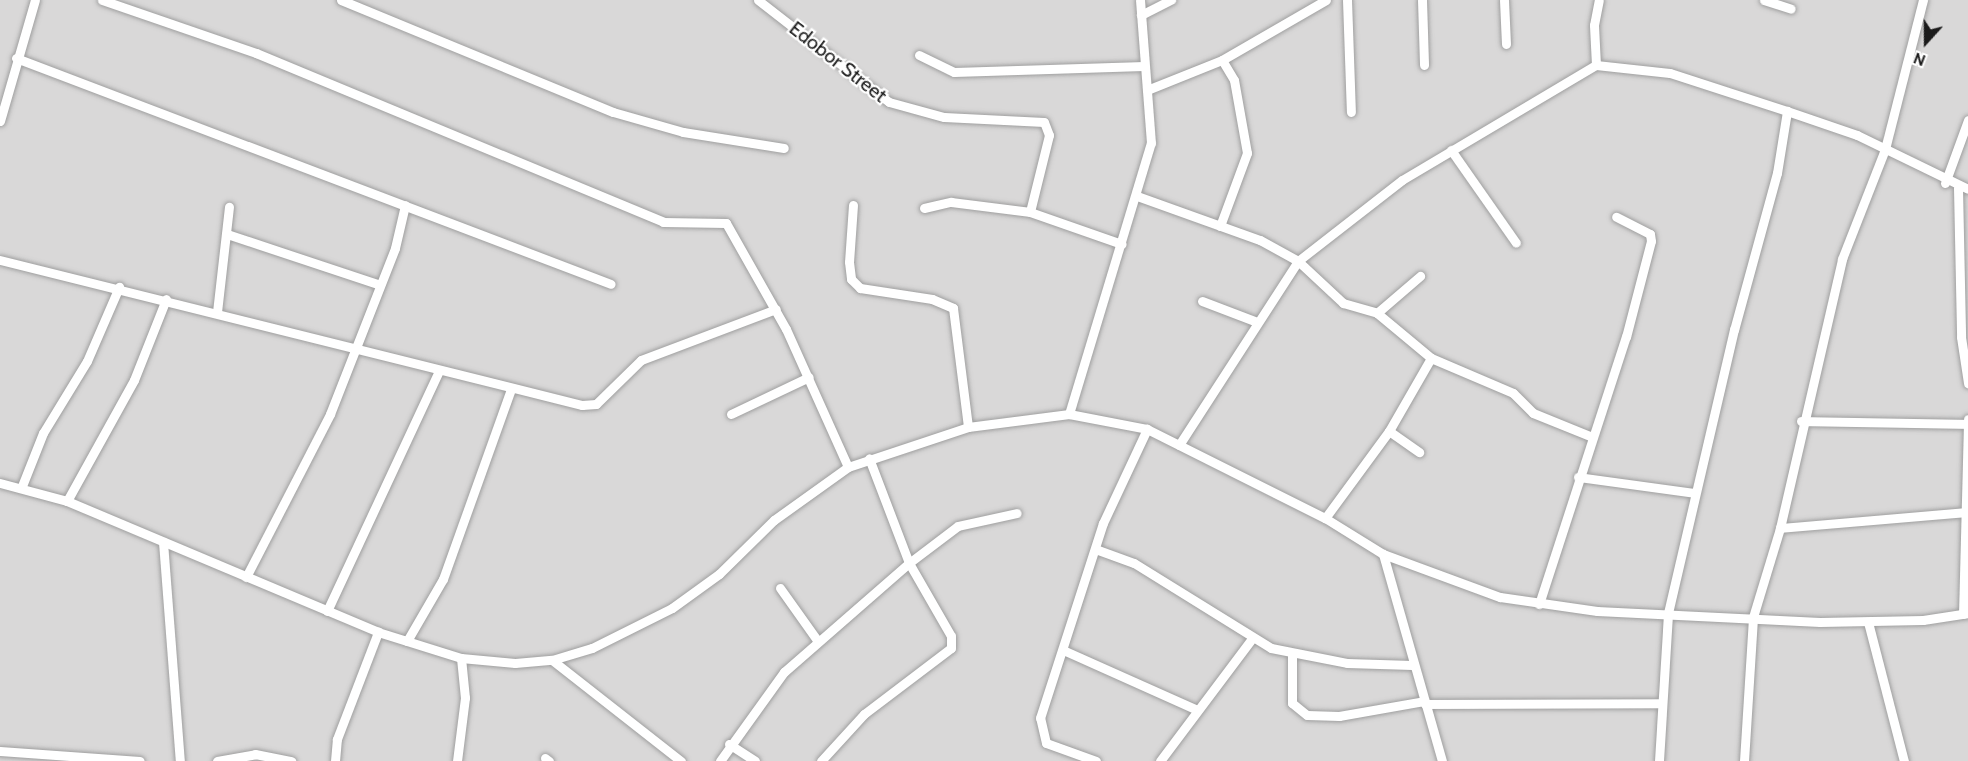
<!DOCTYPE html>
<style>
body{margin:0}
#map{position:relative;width:1968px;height:761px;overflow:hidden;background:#ece8e1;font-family:Cabin,sans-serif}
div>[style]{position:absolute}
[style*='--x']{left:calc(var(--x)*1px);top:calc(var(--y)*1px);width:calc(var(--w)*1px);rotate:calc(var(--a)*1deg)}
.residential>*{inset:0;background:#d9d8d8;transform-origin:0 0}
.roads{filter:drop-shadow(0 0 2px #9f9f9f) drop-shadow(0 0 2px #9f9f9f)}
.minor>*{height:9px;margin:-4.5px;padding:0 4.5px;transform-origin:4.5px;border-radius:4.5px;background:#fff}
span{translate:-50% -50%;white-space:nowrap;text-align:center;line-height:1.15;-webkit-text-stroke:4.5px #fff;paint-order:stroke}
.street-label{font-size:20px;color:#1b1b1b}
.north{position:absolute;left:1896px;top:12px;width:60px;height:60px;-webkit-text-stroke:4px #fff;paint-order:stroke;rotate:201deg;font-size:16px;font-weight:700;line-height:24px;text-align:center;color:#1b1b1b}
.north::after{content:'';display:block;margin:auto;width:21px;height:27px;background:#1b1b1b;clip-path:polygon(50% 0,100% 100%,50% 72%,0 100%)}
</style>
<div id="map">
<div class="residential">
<i style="left:0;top:0;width:1968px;height:761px"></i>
</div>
<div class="roads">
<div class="minor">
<i style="--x:102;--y:0;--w:163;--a:19"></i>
<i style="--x:256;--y:53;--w:441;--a:22.5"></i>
<i style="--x:663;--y:222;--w:63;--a:0.9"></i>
<i style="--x:726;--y:223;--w:122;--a:60.5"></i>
<i style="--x:786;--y:329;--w:151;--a:65.8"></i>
<i style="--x:341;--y:0;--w:294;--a:22.4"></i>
<i style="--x:613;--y:112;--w:73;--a:15.9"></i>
<i style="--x:683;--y:132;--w:102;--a:9"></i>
<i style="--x:758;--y:0;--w:166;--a:37.9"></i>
<i style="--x:889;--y:102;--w:57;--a:15.3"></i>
<i style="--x:944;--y:117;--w:100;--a:2.9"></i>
<i style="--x:1044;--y:122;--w:14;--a:69"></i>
<i style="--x:1049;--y:135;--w:79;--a:103.9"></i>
<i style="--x:1347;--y:0;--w:112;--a:88"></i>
<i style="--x:1422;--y:0;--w:65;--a:88.2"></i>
<i style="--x:1504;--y:0;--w:44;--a:87.4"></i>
<i style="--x:1764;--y:0;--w:28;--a:18"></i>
<i style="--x:1141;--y:15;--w:34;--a:-27"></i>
<i style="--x:919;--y:55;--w:39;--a:26"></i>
<i style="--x:954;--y:72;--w:190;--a:-1.8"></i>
<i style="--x:16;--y:58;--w:636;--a:20.8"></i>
<i style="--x:1596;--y:65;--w:74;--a:6.2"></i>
<i style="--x:1670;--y:73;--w:123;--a:18"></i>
<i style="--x:1787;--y:111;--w:74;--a:18.9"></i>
<i style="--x:1857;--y:135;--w:123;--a:25.9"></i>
<i style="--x:1147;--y:90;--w:81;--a:-21.8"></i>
<i style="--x:1222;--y:60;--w:120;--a:-30"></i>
<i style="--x:0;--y:121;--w:126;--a:-73.9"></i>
<i style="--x:1451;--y:150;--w:113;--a:55"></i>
<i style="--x:1945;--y:183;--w:67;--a:-69.9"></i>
<i style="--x:1958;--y:188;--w:149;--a:88.8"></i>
<i style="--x:1961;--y:337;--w:47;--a:81.3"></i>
<i style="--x:1137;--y:196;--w:131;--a:19.7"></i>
<i style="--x:1260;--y:240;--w:43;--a:28.9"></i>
<i style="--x:1298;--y:261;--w:62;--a:43"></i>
<i style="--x:1343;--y:303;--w:35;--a:16"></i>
<i style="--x:1377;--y:313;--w:70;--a:39.8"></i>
<i style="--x:1431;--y:358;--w:84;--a:119.9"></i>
<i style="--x:1389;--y:431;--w:108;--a:126.3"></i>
<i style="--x:853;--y:205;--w:57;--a:94"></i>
<i style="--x:849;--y:262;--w:17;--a:83"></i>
<i style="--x:851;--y:279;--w:13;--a:45"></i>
<i style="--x:860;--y:288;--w:73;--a:8.7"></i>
<i style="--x:932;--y:299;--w:23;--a:23"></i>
<i style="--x:953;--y:308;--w:120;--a:82.8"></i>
<i style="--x:924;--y:208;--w:28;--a:-13"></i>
<i style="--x:951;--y:202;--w:80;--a:7.2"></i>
<i style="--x:1030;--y:212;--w:97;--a:19.2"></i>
<i style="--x:1220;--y:226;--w:78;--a:-69.7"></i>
<i style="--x:1247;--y:153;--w:74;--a:-100.1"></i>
<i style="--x:1234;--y:80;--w:23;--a:-121"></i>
<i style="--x:227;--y:234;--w:161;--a:18.4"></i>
<i style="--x:0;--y:260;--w:600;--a:13.99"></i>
<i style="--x:582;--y:405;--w:14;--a:-4"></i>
<i style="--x:596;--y:404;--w:63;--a:-44.4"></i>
<i style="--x:641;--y:360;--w:144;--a:-20.7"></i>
<i style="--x:1202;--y:301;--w:59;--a:20.9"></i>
<i style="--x:217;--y:312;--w:106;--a:-83.5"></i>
<i style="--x:1377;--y:313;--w:57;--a:-40.7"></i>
<i style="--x:1431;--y:358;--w:89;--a:23.1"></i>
<i style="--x:1513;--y:393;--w:28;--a:45"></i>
<i style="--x:1533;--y:413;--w:61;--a:22"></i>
<i style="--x:731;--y:414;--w:86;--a:-25.4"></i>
<i style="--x:1069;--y:414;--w:283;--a:-73.2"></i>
<i style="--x:1151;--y:143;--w:143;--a:-94.4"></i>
<i style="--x:1801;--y:421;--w:167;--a:1"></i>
<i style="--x:1389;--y:431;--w:37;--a:35"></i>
<i style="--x:1179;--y:445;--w:219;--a:-57.1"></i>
<i style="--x:1298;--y:261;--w:132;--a:-37.9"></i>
<i style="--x:1402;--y:180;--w:226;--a:-30.7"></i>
<i style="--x:1596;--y:65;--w:40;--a:-92.9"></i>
<i style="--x:1594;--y:25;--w:25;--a:-79"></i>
<i style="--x:1578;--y:477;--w:118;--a:7.8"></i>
<i style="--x:0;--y:483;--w:69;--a:15"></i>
<i style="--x:67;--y:501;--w:337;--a:22.8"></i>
<i style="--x:378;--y:632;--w:87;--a:17.4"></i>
<i style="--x:461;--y:658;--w:54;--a:5.3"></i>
<i style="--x:515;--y:663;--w:37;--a:-5"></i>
<i style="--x:552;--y:660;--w:42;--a:-16.7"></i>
<i style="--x:592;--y:648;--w:89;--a:-26.6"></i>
<i style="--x:672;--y:608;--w:58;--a:-35.9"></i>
<i style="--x:719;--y:574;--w:77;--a:-44.5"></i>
<i style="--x:774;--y:520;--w:91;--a:-35.6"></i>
<i style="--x:848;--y:467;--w:126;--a:-18.4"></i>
<i style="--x:968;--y:427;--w:102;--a:-7.3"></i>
<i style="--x:1069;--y:414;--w:79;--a:10.9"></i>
<i style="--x:1147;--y:429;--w:199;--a:26.6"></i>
<i style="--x:1325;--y:518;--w:68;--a:31.8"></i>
<i style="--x:1383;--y:554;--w:125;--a:20.2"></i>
<i style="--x:1500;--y:597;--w:98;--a:8.2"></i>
<i style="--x:1597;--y:611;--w:223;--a:2.8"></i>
<i style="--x:1820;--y:622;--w:103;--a:-1.1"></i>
<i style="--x:1923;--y:620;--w:46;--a:-8.8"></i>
<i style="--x:22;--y:486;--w:57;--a:-68.4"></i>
<i style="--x:43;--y:433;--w:84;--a:-58.6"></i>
<i style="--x:87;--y:361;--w:81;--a:-66.6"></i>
<i style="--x:67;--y:501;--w:138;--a:-61"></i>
<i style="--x:134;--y:380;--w:87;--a:-68.4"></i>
<i style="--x:1780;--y:528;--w:189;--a:-4.9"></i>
<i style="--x:163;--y:542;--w:220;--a:85.6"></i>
<i style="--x:1098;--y:550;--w:38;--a:20"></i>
<i style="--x:1134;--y:563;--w:161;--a:31.8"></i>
<i style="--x:1271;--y:648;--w:77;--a:11.2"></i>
<i style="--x:1347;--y:663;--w:65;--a:1.8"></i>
<i style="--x:1383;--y:554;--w:215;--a:74.1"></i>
<i style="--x:246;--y:577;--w:183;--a:-62.7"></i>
<i style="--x:330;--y:414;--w:178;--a:-68.6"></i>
<i style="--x:395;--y:248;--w:44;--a:-76.9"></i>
<i style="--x:780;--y:588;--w:64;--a:54.6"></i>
<i style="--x:1539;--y:604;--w:281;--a:-72"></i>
<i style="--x:1626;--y:337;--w:99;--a:-75.4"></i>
<i style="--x:1651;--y:241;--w:7;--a:-98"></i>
<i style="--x:1650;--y:234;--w:38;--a:-153"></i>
<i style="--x:327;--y:611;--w:263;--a:-65"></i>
<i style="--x:1963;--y:614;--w:195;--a:-88.5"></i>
<i style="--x:1868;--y:622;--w:144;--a:75.5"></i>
<i style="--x:407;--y:641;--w:72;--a:-59.9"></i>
<i style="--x:443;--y:579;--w:202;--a:-70.3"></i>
<i style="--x:1063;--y:650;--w:145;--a:24.1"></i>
<i style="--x:1292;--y:654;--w:49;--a:90"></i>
<i style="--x:1292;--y:703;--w:19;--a:39"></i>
<i style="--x:1307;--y:715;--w:32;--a:2"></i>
<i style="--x:1339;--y:716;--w:86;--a:-10"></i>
<i style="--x:552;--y:660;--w:164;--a:38.1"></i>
<i style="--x:1425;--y:704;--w:237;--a:-0.2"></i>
<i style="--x:729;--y:744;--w:31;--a:33"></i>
<i style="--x:0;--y:751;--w:140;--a:4.1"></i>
<i style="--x:545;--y:758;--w:5;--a:37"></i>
<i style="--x:217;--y:761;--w:39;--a:-10"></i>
<i style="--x:255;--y:754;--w:37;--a:11"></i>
<i style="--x:335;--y:761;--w:22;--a:-85"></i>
<i style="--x:337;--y:739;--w:115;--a:-69"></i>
<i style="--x:457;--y:761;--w:64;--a:-82.8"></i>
<i style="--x:465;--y:698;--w:40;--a:-95.7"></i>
<i style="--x:720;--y:761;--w:110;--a:-54.3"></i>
<i style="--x:784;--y:672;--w:166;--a:-41.1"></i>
<i style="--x:909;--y:563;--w:112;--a:-110.9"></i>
<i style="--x:821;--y:761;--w:64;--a:-47.5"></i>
<i style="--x:864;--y:714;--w:109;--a:-37.2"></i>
<i style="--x:951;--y:648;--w:12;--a:-90"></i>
<i style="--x:951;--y:636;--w:84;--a:-119.9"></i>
<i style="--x:909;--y:563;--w:61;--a:-37.1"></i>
<i style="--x:958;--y:526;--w:60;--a:-12.4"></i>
<i style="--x:1096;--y:761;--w:53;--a:-160.2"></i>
<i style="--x:1046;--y:743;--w:26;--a:-103"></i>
<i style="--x:1040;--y:718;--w:205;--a:-72.1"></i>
<i style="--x:1103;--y:523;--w:104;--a:-64.9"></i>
<i style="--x:1160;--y:761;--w:151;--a:-53.1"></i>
<i style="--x:1659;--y:761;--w:148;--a:-86.5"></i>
<i style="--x:1668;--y:613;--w:291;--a:-76.9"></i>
<i style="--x:1734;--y:330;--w:163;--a:-74.7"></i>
<i style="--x:1777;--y:173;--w:63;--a:-80.8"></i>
<i style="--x:1744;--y:761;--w:144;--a:-86.4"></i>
<i style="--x:1753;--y:617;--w:93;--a:-73.1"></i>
<i style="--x:1780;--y:528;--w:276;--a:-77"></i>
<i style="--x:1842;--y:259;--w:118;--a:-68.6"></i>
<i style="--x:1885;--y:149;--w:154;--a:-75.7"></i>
</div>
</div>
<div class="street-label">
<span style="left:838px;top:62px;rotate:38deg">Edobor Street</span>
</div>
<div class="north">N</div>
</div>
